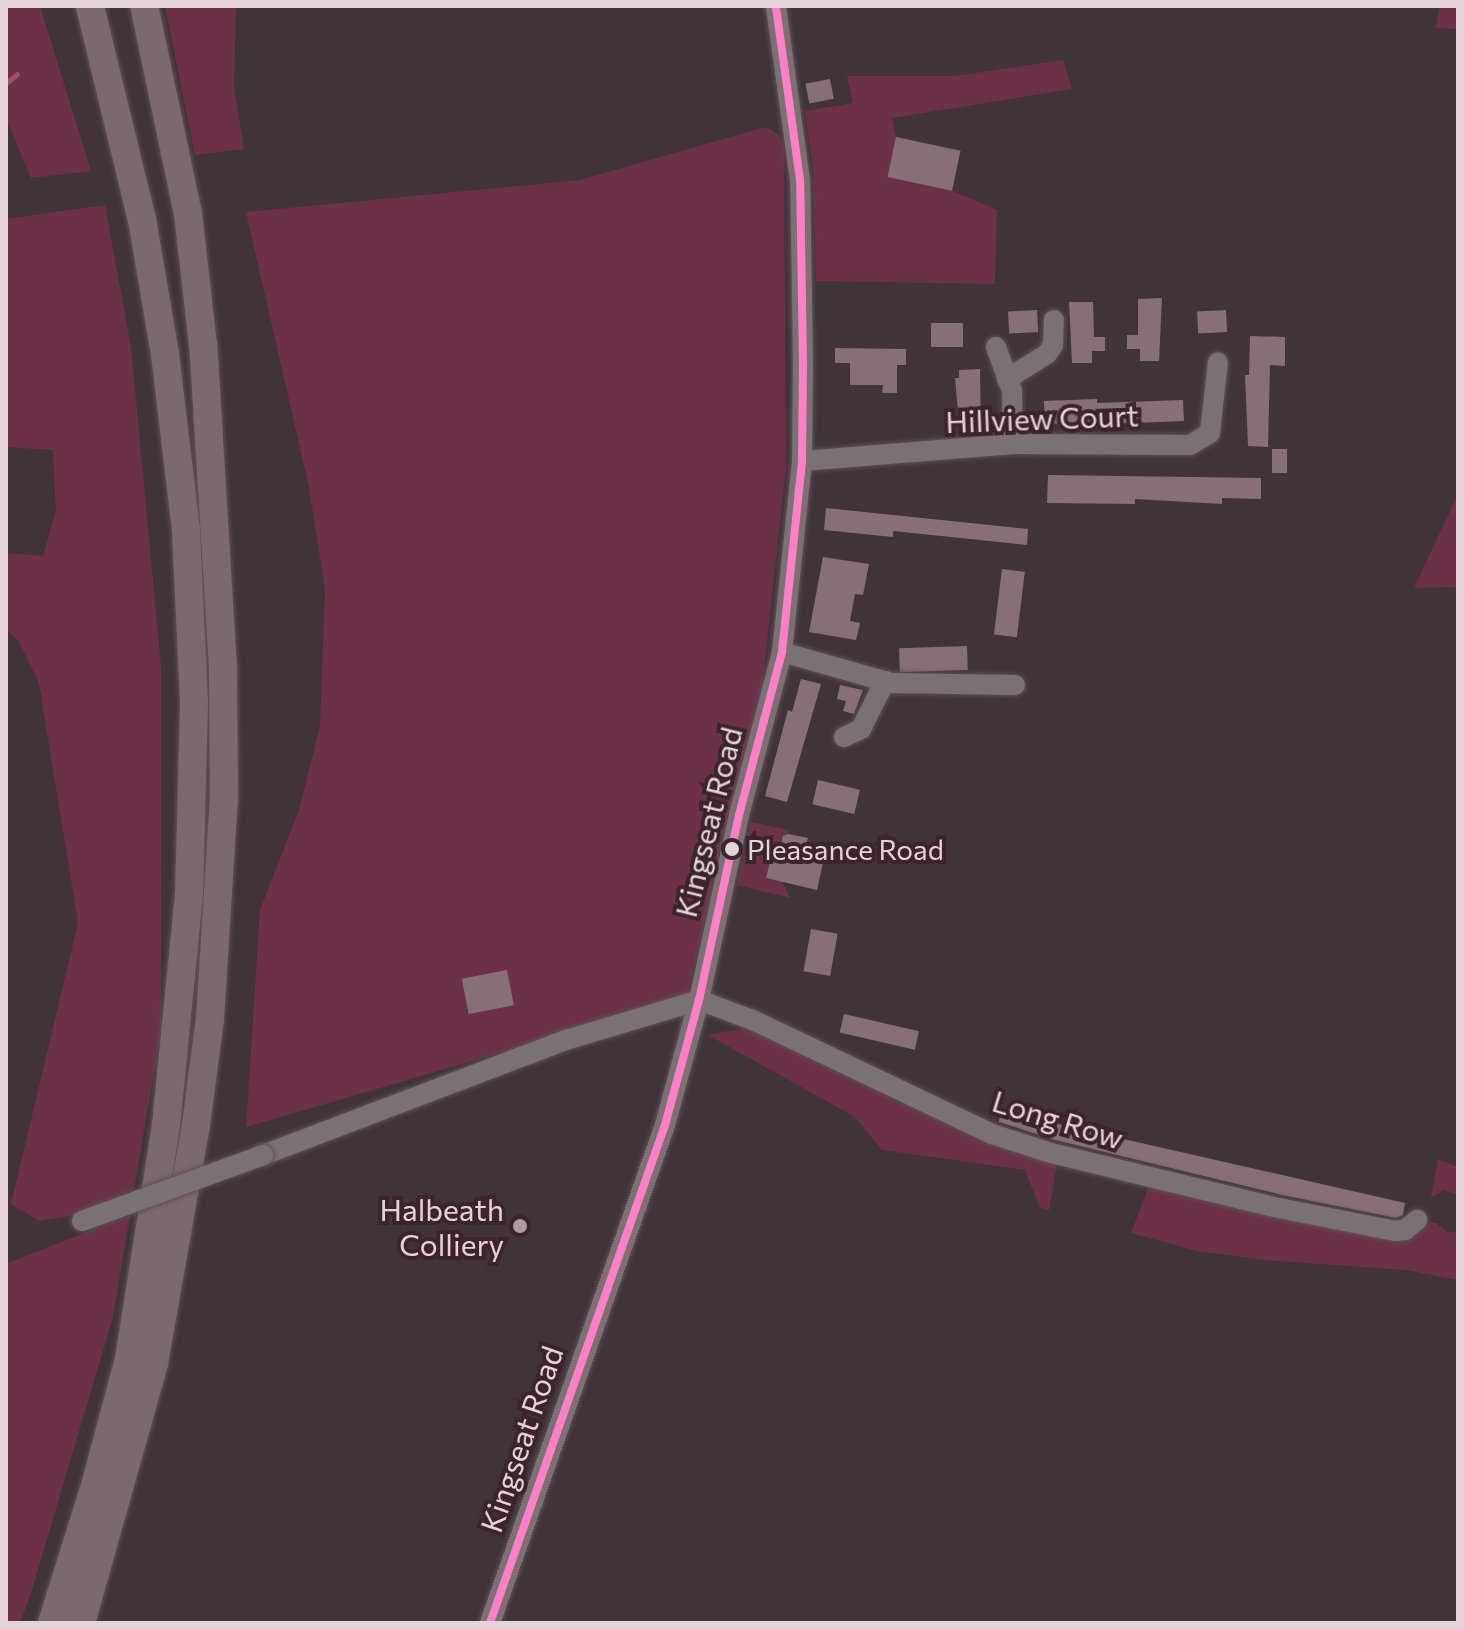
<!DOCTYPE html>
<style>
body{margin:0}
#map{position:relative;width:1464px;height:1629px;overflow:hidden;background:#413438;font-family:Commissioner,sans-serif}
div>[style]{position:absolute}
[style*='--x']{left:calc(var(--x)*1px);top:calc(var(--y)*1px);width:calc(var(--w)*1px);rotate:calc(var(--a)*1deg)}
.green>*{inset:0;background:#6c3148}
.stream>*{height:5px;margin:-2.5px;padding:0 2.5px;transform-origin:2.5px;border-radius:2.5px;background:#a24e6e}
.building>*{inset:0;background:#876f77;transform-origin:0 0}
.roads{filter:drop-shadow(0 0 2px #5d5155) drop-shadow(0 0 2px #5d5155)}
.minor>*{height:20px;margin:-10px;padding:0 10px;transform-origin:10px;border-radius:10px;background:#7b7074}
.highway>*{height:28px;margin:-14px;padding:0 14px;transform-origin:14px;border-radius:14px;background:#7c686f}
.bridges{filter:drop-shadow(0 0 2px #5d5155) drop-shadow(0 0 2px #5d5155)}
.minor-bridge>*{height:20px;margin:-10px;padding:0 10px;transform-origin:10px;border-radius:10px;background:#7b7074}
.bus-1>*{height:8px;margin:-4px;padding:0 4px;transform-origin:4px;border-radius:4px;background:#ff80c5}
.dots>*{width:22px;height:22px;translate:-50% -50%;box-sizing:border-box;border:4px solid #3c242c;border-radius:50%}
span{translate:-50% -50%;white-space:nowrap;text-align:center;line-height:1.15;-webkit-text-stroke:8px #3c242c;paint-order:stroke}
.bus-label{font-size:28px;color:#e4d4d9}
.left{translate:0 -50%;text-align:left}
.street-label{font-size:30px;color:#e4d4d9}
.poi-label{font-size:30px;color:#e4d4d9}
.right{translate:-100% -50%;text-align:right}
.frame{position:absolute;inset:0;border:8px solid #e4d4d9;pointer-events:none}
</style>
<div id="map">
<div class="green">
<i style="clip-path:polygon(6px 6px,40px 6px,91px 171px,31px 178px,6px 118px)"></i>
<i style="clip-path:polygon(165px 6px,236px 6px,234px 87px,244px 149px,195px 155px)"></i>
<i style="clip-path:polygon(1440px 6px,1458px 6px,1458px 29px,1436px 28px)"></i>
<i style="clip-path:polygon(1063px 60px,1072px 89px,892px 118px,896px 137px,889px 177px,951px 190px,997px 210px,995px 284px,816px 281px,813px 168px,805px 111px,853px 103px,847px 76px,955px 76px)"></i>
<i style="clip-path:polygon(766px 127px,780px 136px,784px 148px,786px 467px,762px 689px,687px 993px,575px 1031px,246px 1127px,260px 910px,299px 810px,320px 726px,325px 590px,309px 487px,246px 212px,580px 180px)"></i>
<i style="clip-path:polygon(105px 205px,131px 347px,161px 666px,161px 1032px,134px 1190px,70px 1216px,39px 1221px,11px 1204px,78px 923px,39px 683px,19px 642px,6px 628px,6px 553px,43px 556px,56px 511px,53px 450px,6px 447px,6px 219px)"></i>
<i style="clip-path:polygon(1458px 494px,1458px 587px,1414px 588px)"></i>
<i style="clip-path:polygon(751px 822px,789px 830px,778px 859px,771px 858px,766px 878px,782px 882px,790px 898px,737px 885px,747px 843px,751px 839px,747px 838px)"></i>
<i style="clip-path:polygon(753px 1027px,1058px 1159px,1049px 1210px,1040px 1208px,1025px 1170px,882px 1150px,855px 1117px,708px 1035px)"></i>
<i style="clip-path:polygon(1438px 1159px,1458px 1167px,1458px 1195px,1444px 1190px,1431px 1198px)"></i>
<i style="clip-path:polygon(1151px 1181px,1278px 1218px,1350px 1224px,1436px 1223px,1447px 1232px,1458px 1232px,1458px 1280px,1406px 1270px,1264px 1260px,1197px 1251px,1131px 1233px)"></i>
<i style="clip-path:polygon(130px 1215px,113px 1317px,31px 1593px,20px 1623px,6px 1623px,6px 1264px)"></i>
</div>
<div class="stream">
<i style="--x:6;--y:83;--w:14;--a:-39"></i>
</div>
<div class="building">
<i style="left:830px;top:79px;width:20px;height:25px;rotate:79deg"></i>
<i style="left:896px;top:137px;width:66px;height:41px;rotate:12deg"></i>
<i style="clip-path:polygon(1162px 298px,1159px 361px,1140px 361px,1140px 349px,1127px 349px,1127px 335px,1138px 335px,1138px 299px)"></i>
<i style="clip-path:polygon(1069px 302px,1093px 302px,1094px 337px,1105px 337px,1105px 351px,1092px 351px,1092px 363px,1072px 363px)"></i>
<i style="left:1037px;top:310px;width:22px;height:29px;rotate:87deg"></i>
<i style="left:1226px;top:310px;width:22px;height:29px;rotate:87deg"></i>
<i style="left:931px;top:323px;width:32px;height:24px"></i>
<i style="clip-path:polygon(1250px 336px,1285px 337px,1285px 366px,1270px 365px,1268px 447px,1248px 446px,1245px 375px,1249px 375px)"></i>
<i style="clip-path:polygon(835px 348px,906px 349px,906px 365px,897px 365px,897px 393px,882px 393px,883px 385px,850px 385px,850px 363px,835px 363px)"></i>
<i style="clip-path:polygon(980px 369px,981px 434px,960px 434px,955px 378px,959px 378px,959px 370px)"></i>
<i style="clip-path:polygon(1097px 399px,1097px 403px,1183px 400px,1184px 421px,1107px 424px,1107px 428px,1094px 429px,1094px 422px,1045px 424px,1044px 401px)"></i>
<i style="left:1272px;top:449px;width:15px;height:24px"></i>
<i style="clip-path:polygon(1048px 475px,1261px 478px,1261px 499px,1222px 498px,1222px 504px,1135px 499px,1135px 504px,1047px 503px)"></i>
<i style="clip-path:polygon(826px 508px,1028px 529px,1027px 545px,893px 531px,893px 537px,824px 530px)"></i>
<i style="clip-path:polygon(823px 557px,869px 564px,863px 595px,855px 594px,850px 621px,860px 623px,856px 640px,809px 632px)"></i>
<i style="left:1002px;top:569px;width:23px;height:66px;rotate:7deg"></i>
<i style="left:967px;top:646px;width:24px;height:68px;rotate:88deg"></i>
<i style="clip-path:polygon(801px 679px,821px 684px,787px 802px,765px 796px,788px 710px,792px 712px)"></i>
<i style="clip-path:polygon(840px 685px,863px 690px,854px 714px,843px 711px,846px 701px,837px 699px)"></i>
<i style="left:818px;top:780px;width:43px;height:25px;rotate:13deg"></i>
<i style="clip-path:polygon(788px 834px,808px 838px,807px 842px,815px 844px,814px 851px,825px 854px,817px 890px,766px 878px,771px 857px,778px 859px,783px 836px)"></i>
<i style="left:811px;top:929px;width:27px;height:43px;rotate:10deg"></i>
<i style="left:507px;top:970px;width:36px;height:46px;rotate:79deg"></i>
<i style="left:844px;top:1014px;width:77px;height:19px;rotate:13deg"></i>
<i style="clip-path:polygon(1001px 1111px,1405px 1203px,1403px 1215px,1396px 1218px,1282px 1195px,1055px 1140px,999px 1122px)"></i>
</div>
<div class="roads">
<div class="minor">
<i style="--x:996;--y:347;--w:47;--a:70"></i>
<i style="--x:1012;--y:391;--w:53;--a:88.9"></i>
<i style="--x:1007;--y:379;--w:47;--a:-32"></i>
<i style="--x:1047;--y:354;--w:11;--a:-56"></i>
<i style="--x:1053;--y:345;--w:25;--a:-88"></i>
<i style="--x:802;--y:461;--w:212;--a:-4.6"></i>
<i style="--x:1013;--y:444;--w:177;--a:0.3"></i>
<i style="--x:1190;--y:445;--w:23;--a:-31"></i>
<i style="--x:1210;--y:433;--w:71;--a:-83.6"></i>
<i style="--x:782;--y:652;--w:113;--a:15.9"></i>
<i style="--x:891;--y:683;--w:124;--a:0.9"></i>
<i style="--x:844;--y:737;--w:19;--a:-25"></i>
<i style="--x:861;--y:729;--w:54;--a:-63.4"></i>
<i style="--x:263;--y:1155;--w:324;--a:-20.8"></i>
<i style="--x:566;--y:1040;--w:139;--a:-16.7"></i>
<i style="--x:699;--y:1000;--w:60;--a:20.6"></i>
<i style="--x:755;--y:1021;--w:263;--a:25.5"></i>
<i style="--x:992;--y:1134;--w:62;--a:17.9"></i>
<i style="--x:1051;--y:1153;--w:235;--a:13.6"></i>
<i style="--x:1279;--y:1208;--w:118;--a:11.2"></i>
<i style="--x:1395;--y:1231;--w:10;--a:-6"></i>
<i style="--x:1405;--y:1230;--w:16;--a:-40"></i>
<i style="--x:490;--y:1623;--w:528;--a:-70.64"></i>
<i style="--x:665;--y:1125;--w:130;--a:-74.8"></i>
<i style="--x:699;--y:1000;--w:189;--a:-77.8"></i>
<i style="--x:739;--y:815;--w:169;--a:-75.2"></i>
<i style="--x:782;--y:652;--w:192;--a:-84"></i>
<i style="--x:802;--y:461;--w:98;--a:-89.4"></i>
<i style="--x:803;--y:363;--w:183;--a:-90.9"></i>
<i style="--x:800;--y:180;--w:176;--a:-97.9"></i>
</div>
<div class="highway">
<i style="--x:52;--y:1623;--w:144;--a:-72.6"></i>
<i style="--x:95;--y:1486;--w:131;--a:-75"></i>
<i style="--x:129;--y:1359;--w:237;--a:-81"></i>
<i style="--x:166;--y:1125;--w:230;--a:-84.3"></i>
<i style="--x:189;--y:896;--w:195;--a:-88.5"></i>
<i style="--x:194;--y:701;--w:171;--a:-92.7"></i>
<i style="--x:186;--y:530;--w:177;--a:-96.8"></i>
<i style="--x:165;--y:354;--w:136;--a:-99.7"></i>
<i style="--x:142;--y:220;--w:220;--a:-103.7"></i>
<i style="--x:81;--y:1623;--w:270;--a:-74.3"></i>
<i style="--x:154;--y:1363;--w:242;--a:-80"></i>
<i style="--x:196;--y:1125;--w:107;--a:-82.5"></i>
<i style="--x:210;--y:1019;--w:224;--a:-86.4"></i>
<i style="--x:224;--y:795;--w:127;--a:-90.5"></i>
<i style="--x:223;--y:668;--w:324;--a:-93.5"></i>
<i style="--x:203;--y:345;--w:132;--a:-96.5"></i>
<i style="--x:188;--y:214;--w:213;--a:-101.9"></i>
</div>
</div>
<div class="bridges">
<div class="minor-bridge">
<i style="--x:82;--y:1221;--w:193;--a:-20"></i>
</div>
</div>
<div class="bus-1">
<i style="--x:490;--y:1623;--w:528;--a:-70.64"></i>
<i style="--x:665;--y:1125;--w:130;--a:-74.8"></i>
<i style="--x:699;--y:1000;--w:189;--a:-77.8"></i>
<i style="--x:739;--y:815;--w:169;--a:-75.2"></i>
<i style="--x:782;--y:652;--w:192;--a:-84"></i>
<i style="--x:802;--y:461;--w:98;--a:-89.4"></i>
<i style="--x:803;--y:363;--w:183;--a:-90.9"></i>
<i style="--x:800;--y:180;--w:176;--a:-97.9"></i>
</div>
<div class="dots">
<i style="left:732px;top:849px;background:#e4d4d9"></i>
<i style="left:520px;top:1226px;background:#ab9ca1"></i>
</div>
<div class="bus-label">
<span class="left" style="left:747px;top:849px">Pleasance Road</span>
</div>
<div class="street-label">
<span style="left:1042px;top:418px;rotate:-2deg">Hillview Court</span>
<span style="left:708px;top:822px;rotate:-76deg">Kingseat Road</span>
<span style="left:1058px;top:1119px;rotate:17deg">Long Row</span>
<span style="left:521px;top:1439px;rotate:-71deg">Kingseat Road</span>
</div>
<div class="poi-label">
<span class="right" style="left:504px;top:1226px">Halbeath<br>Colliery</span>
</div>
<div class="frame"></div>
</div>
